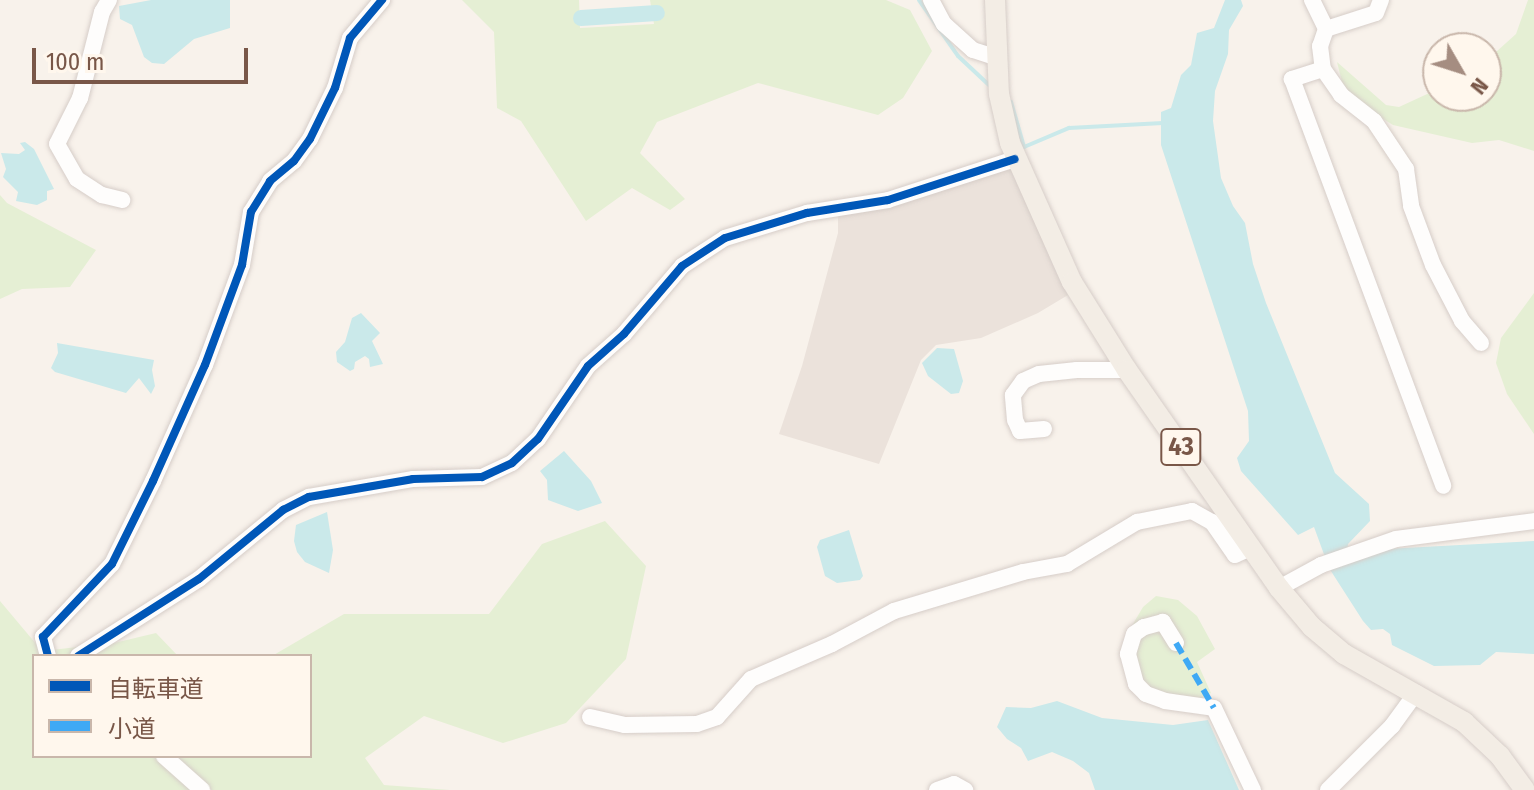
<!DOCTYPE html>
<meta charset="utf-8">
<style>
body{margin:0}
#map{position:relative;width:1534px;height:790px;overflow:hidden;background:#f8f2eb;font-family:"Fira Sans Condensed","Noto Sans JP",sans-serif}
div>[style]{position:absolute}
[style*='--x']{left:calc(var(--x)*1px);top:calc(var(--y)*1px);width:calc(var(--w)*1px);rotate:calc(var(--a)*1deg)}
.industrial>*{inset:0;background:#ebe2db}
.green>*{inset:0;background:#e5efd4}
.water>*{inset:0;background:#cae9ea}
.stream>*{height:4px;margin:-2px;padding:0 2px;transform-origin:2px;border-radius:2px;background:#cae9ea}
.canal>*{height:16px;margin:-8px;padding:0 8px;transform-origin:8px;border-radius:8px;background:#cae9ea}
.roads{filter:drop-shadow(0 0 2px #d6cdc8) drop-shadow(0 0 2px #d6cdc8)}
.minor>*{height:16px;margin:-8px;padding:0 8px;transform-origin:8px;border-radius:8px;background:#fefdfc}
.major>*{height:20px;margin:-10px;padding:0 10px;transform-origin:10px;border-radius:10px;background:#f3ede5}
.quiet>*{height:6px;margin-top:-3px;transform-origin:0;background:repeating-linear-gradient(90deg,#3fa9f5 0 12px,transparent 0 18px)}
.cycleway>*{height:8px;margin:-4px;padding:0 4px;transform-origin:4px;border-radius:4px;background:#0057b8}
span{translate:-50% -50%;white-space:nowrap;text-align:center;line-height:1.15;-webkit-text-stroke:6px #fff7ed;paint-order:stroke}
.shield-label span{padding:2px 6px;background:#fff7ed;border:2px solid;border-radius:6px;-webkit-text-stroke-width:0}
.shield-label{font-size:26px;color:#795748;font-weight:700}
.legend{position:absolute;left:32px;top:654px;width:280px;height:104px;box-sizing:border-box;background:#fff7ed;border:2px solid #c9b7ab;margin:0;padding:10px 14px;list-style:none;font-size:24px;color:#795748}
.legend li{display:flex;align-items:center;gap:16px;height:40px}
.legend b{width:40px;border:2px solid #c9b7ab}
.north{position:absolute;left:1422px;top:32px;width:80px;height:80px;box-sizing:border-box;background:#fff7ed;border:2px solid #c9b7ab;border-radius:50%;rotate:129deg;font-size:22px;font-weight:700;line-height:32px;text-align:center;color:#795748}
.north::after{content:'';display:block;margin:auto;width:28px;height:36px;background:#a58d81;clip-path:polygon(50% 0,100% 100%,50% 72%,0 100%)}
.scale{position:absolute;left:32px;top:48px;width:216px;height:36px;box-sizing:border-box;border:4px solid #795748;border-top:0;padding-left:10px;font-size:24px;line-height:28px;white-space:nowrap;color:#795748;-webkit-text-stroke:6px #fff7ed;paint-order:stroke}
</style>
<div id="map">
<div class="industrial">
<i style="clip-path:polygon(999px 168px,1012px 170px,1068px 295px,1038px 313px,981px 338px,936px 345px,921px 360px,879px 464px,779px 434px,802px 366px,838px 233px,838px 216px,903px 203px)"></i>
</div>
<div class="green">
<i style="clip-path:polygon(462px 0,579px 0,580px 28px,654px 24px,650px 0,886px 0,910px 10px,932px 51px,903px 98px,878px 115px,758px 83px,657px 122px,640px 153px,685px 199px,670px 210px,632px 188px,586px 221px,521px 121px,497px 108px,494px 32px)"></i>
<i style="clip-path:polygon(1528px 0,1534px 0,1534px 151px,1499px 140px,1472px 143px,1393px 125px,1367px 109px,1343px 86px,1337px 62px,1386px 105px,1399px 107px,1438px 89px,1438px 96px,1486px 96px,1486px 61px,1516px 34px)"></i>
<i style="clip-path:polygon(0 195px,7px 203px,96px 250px,70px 287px,22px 289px,0 299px)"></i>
<i style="clip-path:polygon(1534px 293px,1534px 434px,1507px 394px,1496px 363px,1501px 338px)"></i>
<i style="clip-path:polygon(605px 521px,646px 566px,626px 659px,566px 723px,503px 743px,424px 716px,365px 758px,384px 785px,450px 790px,0 790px,0 601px,42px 651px,114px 643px,156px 633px,178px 656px,34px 656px,34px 756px,310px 756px,310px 656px,272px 656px,344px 614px,489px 614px,542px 544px)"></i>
<i style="clip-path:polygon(1156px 596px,1178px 600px,1197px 616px,1215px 649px,1197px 662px,1211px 693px,1196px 701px,1144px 691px,1132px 650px,1133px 624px,1143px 607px)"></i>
</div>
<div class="water">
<i style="clip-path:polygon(151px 0,230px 0,230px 28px,194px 39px,164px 64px,152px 63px,144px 57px,132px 25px,120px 19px,119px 6px)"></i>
<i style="clip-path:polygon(1225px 0,1241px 0,1243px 6px,1229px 30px,1228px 54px,1215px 91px,1213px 121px,1221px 178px,1233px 206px,1245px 223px,1253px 264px,1266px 303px,1335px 473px,1369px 504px,1370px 521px,1348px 544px,1347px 551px,1534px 541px,1534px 654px,1496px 652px,1480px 665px,1434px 666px,1392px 645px,1390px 634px,1383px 629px,1371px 630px,1363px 621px,1329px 568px,1314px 527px,1298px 535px,1241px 471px,1237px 458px,1249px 441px,1248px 411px,1161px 145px,1161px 112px,1171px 108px,1181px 75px,1191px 65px,1197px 33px,1214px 28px)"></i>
<i style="clip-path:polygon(25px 142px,34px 149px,54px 189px,47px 191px,47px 200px,37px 205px,16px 201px,18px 192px,3px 177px,6px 169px,1px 153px,19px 154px,25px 150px,20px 143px)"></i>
<i style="clip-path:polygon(361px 313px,380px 333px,372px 341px,383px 364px,370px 367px,369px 359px,365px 356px,355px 362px,354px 369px,350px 371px,337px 362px,336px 352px,345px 342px,352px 318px)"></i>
<i style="clip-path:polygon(57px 343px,154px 360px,152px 370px,155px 386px,151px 394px,139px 378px,126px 393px,55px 372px,51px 368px,58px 353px)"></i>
<i style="clip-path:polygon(937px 348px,954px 349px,963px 381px,959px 393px,951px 394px,928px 376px,922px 363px)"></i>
<i style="clip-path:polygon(564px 451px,591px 481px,602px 503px,578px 511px,548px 500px,547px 480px,540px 471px)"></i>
<i style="clip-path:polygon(327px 512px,333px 550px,329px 573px,305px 562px,297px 552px,294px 541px,296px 525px)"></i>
<i style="clip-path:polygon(849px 530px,863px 576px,860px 580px,837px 583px,825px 576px,817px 547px,820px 540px)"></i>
<i style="clip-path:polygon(1057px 701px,1102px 718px,1173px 725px,1208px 720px,1239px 790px,1095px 790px,1089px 773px,1073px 761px,1052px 752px,1028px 761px,1021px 748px,1007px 739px,997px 727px,1006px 707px,1031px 708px)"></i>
</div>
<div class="stream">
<i style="--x:919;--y:0;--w:68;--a:55.1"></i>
<i style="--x:958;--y:56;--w:45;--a:43.2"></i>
<i style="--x:1007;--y:99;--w:5;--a:37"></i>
<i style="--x:1011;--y:102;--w:47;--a:73.9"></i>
<i style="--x:1024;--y:147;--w:49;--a:-22.9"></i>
<i style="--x:1069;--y:128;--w:94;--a:-3"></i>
</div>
<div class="canal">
<i style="--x:581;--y:18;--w:76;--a:-3.8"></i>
</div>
<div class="roads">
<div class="minor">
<i style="--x:109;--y:0;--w:14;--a:120"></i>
<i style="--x:102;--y:12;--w:89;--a:104.3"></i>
<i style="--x:80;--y:98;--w:51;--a:116.6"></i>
<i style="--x:57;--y:144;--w:40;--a:60.3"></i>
<i style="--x:77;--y:179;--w:30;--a:33"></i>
<i style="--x:102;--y:195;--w:21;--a:14"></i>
<i style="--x:931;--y:0;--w:27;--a:62"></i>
<i style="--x:944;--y:24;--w:39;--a:42"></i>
<i style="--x:973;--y:50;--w:25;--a:18"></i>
<i style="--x:1312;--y:0;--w:32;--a:64"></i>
<i style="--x:1326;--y:29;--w:18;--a:109"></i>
<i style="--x:1320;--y:46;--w:23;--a:83"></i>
<i style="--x:1323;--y:69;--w:33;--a:162"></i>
<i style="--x:1292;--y:79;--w:434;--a:69.6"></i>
<i style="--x:1326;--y:29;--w:52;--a:-17.7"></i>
<i style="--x:1376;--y:13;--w:14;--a:-69"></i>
<i style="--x:1323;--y:69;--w:32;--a:55"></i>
<i style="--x:1341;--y:95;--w:42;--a:38.2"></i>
<i style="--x:1374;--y:121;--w:58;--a:56.3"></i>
<i style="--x:1406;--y:169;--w:37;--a:82"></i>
<i style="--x:1411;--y:206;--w:63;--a:69.6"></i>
<i style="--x:1433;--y:265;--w:63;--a:62.6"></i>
<i style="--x:1462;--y:321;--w:29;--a:49"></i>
<i style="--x:1044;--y:429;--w:24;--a:175"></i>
<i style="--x:1020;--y:431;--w:12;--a:-114"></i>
<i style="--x:1015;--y:420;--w:25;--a:-95"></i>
<i style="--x:1013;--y:395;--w:17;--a:-54"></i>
<i style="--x:1023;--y:381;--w:17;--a:-24"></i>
<i style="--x:1039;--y:374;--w:38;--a:-6"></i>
<i style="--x:1077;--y:370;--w:50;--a:0"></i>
<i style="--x:1279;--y:588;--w:48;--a:-28.7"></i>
<i style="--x:1321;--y:565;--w:79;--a:-19.1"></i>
<i style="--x:1396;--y:539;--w:139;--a:-7.4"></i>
<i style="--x:1176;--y:643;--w:25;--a:-122"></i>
<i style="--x:1163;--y:622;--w:20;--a:165"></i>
<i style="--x:1144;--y:627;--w:12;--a:145"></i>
<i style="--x:1134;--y:634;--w:21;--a:107"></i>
<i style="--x:1128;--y:654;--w:31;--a:75"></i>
<i style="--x:1136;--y:684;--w:14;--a:45"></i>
<i style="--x:1146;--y:694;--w:20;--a:20"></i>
<i style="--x:1165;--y:701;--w:49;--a:8.1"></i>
<i style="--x:1214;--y:708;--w:91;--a:64.6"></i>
<i style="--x:48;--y:656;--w:20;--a:-105"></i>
<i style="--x:43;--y:637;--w:100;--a:-46.6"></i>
<i style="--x:112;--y:564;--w:93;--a:-63.7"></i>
<i style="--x:153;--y:481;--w:127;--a:-65.9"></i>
<i style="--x:205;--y:365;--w:107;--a:-69.7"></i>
<i style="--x:242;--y:265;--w:54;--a:-80.4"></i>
<i style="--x:251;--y:212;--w:36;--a:-58"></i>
<i style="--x:270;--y:181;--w:31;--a:-40"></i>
<i style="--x:294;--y:161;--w:27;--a:-54"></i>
<i style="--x:310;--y:139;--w:57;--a:-63.9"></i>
<i style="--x:335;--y:88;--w:52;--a:-73.3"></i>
<i style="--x:350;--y:38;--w:50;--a:-49.9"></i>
<i style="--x:78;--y:656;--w:143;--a:-32.5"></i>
<i style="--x:199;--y:579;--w:109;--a:-39.4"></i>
<i style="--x:283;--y:510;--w:29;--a:-27"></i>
<i style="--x:309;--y:497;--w:106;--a:-9.8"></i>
<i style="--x:413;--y:479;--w:69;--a:-1.7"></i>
<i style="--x:482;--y:477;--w:33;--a:-25"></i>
<i style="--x:512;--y:463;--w:35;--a:-43"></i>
<i style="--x:538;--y:439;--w:88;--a:-55.6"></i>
<i style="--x:588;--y:366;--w:48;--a:-41.6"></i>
<i style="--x:624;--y:334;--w:89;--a:-49.5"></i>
<i style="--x:682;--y:266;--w:51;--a:-33.1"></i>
<i style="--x:725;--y:238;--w:86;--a:-17"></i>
<i style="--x:807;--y:213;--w:82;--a:-9.1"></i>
<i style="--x:888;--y:200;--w:133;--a:-17.9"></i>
<i style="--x:590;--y:717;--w:36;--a:13"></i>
<i style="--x:625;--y:725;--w:72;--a:-0.8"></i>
<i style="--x:697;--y:724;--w:21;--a:-19"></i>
<i style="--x:717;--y:717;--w:51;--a:-48.2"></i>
<i style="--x:751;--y:679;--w:88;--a:-23.4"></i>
<i style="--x:832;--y:644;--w:70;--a:-28"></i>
<i style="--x:894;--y:611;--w:135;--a:-16.8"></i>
<i style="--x:1023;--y:572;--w:45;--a:-10.3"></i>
<i style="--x:1067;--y:564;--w:82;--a:-31"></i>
<i style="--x:1137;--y:522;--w:56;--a:-11.3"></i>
<i style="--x:1192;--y:511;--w:23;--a:29"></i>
<i style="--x:1212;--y:522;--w:40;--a:55.1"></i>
<i style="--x:1235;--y:555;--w:19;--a:-25"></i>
<i style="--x:164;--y:756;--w:51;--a:41.8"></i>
<i style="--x:937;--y:790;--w:18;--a:-19"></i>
<i style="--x:954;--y:784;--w:13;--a:29"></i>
<i style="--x:1328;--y:790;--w:91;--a:-45"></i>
<i style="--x:1392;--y:726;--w:41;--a:-54"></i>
</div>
<div class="major">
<i style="--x:995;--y:0;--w:94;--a:87.6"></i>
<i style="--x:999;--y:94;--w:50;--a:77.3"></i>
<i style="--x:1010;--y:143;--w:152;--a:66"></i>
<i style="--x:1072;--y:282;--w:104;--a:58"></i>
<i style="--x:1127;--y:370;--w:266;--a:55.1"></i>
<i style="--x:1279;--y:588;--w:51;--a:49.8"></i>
<i style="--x:1312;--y:627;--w:42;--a:40.2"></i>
<i style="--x:1344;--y:654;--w:138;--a:29.5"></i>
<i style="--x:1464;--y:722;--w:50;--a:43.4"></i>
<i style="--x:1500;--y:756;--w:42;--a:53.7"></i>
</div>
</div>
<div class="quiet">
<i style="--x:1176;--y:643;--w:75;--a:59.7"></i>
</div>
<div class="cycleway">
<i style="--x:48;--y:656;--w:20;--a:-105"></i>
<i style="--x:43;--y:637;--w:100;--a:-46.6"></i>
<i style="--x:112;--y:564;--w:93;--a:-63.7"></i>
<i style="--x:153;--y:481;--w:127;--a:-65.9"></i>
<i style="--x:205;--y:365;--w:107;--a:-69.7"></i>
<i style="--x:242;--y:265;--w:54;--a:-80.4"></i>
<i style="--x:251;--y:212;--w:36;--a:-58"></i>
<i style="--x:270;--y:181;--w:31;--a:-40"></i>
<i style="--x:294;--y:161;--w:27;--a:-54"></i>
<i style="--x:310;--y:139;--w:57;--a:-63.9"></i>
<i style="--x:335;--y:88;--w:52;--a:-73.3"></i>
<i style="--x:350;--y:38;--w:50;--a:-49.9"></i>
<i style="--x:78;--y:656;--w:143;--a:-32.5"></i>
<i style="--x:199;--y:579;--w:109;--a:-39.4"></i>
<i style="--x:283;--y:510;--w:29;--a:-27"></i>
<i style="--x:309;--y:497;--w:106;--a:-9.8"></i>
<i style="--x:413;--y:479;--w:69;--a:-1.7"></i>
<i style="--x:482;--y:477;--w:33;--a:-25"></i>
<i style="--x:512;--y:463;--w:35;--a:-43"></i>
<i style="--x:538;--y:439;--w:88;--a:-55.6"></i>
<i style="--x:588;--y:366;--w:48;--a:-41.6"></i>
<i style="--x:624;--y:334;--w:89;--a:-49.5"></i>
<i style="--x:682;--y:266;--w:51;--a:-33.1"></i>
<i style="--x:725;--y:238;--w:86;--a:-17"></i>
<i style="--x:807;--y:213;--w:82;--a:-9.1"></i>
<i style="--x:888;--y:200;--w:133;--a:-17.9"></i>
</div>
<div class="shield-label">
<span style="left:1181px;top:447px">43</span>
</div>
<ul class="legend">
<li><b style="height:10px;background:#0057b8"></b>自転車道</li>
<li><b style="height:10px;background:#3fa9f5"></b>小道</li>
</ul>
<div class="north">N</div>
<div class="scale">100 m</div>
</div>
